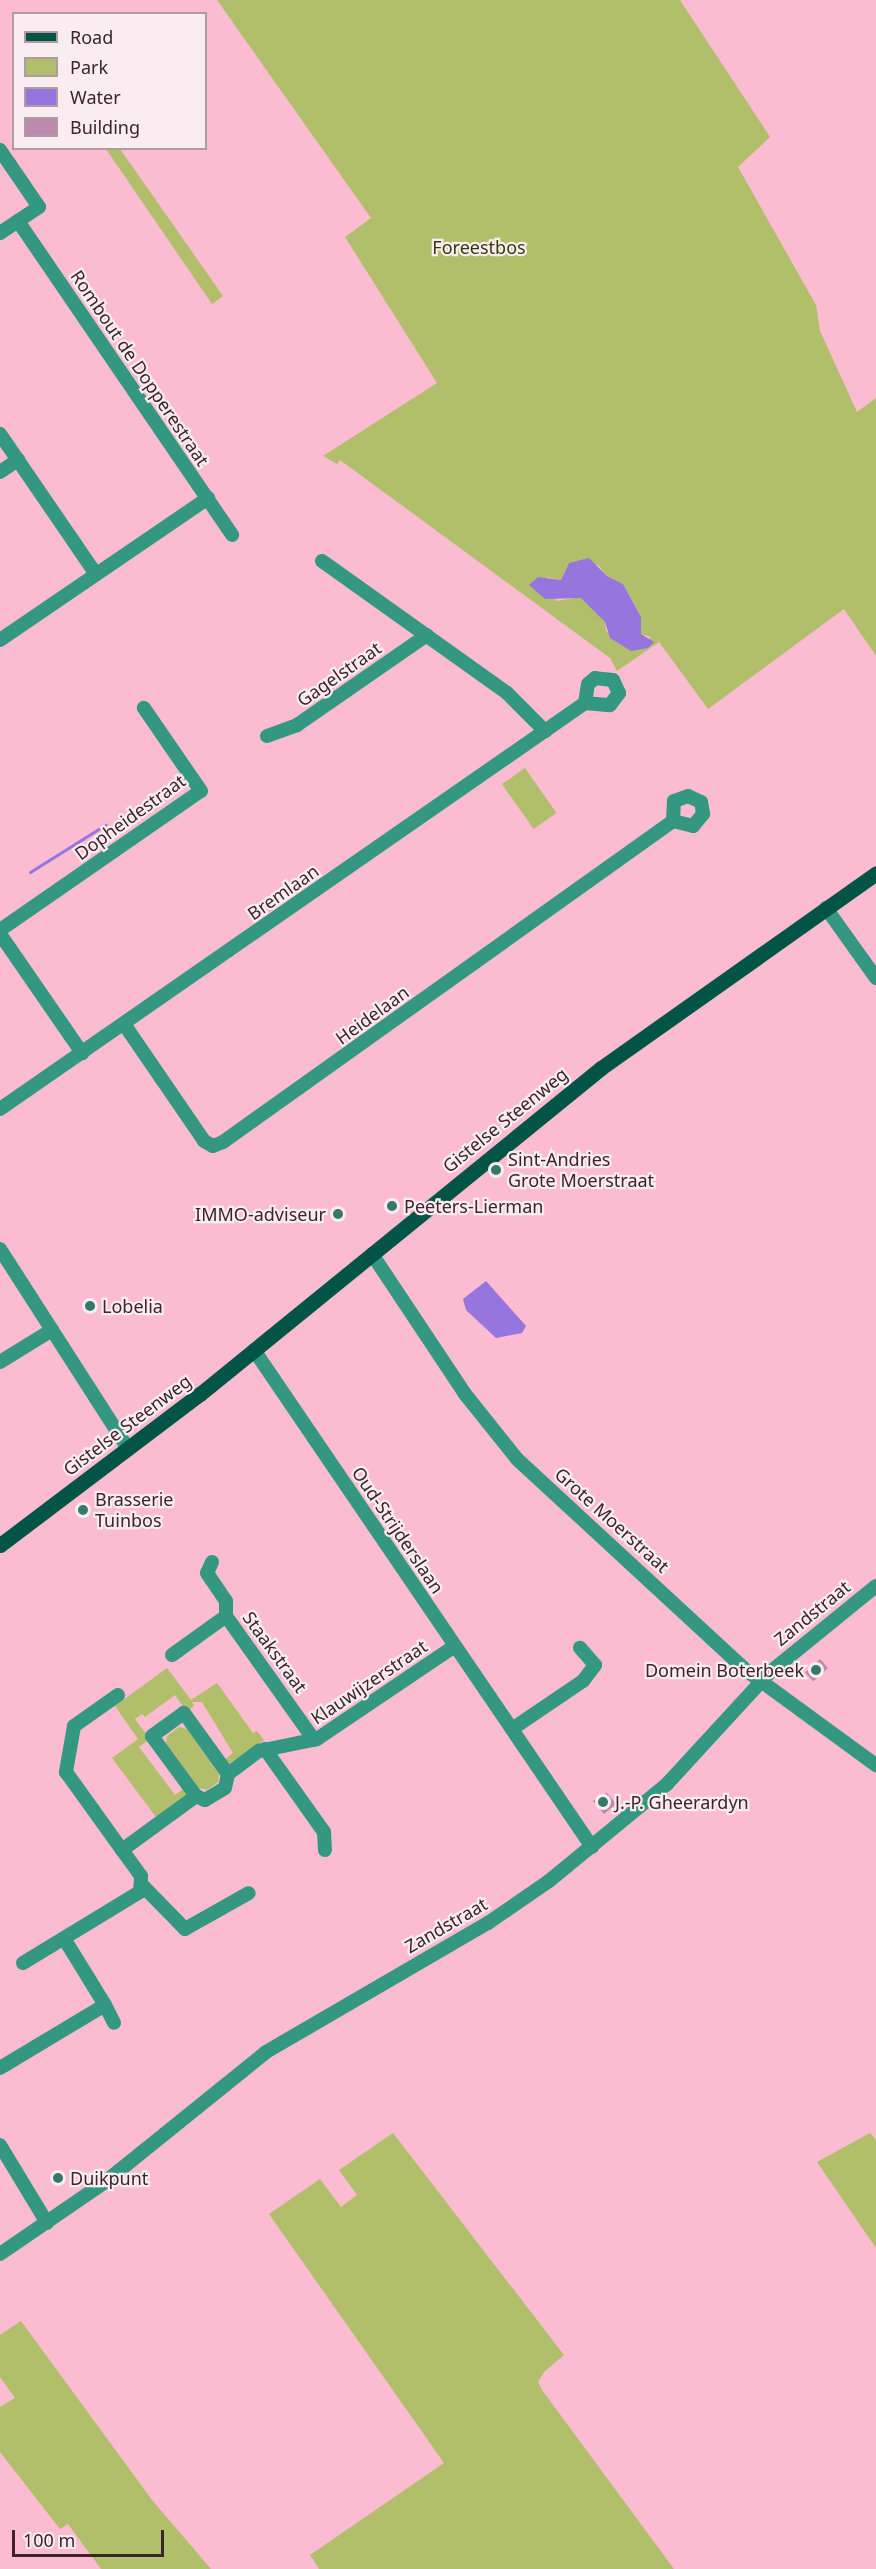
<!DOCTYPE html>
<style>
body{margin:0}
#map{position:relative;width:876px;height:2569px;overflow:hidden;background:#fbbbd1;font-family:"Noto Sans",sans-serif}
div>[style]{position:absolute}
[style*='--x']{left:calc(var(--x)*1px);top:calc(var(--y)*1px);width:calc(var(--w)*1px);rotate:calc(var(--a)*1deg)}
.green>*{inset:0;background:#b1be6a;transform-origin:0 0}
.water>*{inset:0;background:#9675df}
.stream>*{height:3px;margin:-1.5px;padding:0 1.5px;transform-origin:1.5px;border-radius:1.5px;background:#9675df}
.building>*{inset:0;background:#bc89af;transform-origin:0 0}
.minor>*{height:14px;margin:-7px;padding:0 7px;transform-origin:7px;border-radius:7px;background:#339782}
.major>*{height:15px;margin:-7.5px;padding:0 7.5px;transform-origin:7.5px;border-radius:7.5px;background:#025446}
.dots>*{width:16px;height:16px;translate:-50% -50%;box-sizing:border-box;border:3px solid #faedf1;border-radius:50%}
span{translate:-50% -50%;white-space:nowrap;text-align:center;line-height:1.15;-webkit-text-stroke:4.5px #faedf1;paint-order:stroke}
.park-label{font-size:18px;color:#343a02}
.street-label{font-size:18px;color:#3c232c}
.poi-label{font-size:18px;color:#3c232c}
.left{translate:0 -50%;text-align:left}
.right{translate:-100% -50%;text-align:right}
.legend{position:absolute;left:12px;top:12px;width:195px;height:138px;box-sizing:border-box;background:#faedf1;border:2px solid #ae9ca2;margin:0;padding:8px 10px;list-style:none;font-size:18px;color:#3c232c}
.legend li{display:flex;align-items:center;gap:12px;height:30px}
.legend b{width:30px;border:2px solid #ae9ca2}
.scale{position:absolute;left:12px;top:2530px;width:152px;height:27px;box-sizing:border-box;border:3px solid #3c232c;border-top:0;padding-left:8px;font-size:18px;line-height:21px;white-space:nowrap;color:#3c232c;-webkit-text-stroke:4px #faedf1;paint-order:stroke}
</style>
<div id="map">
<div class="green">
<i style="clip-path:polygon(evenodd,217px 0,680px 0,770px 137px,738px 167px,816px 305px,820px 331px,857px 412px,876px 398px,876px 656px,844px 609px,708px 709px,659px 642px,617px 671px,610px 658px,340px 460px,337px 464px,323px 456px,437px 383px,345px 237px,371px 218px,217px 0,569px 563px,598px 565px,607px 576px,623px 584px,637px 609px,641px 634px,651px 637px,631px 651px,606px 631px,605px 622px,581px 597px,556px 601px,546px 577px,561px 580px,569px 563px)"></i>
<i style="clip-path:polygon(106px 149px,120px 149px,223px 296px,212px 304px)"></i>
<i style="left:525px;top:768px;width:55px;height:28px;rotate:55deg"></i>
<i style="clip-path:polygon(167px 1668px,191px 1700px,217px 1683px,253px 1733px,257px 1731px,264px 1740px,227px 1766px,223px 1761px,233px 1753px,202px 1702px,192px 1702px,194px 1706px,187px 1712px,175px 1695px,145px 1717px,142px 1714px,135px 1719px,150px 1739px,139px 1747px,175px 1795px,185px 1788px,189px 1793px,156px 1817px,112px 1758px,138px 1739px,115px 1706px)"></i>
<i style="clip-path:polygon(179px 1727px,187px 1729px,219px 1774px,218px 1782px,207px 1790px,199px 1788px,166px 1743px,167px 1736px)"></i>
<i style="clip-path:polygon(393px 2133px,564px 2355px,544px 2372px,538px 2382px,542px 2390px,674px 2569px,319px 2569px,310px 2555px,444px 2463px,269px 2214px,320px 2179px,341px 2207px,357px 2195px,339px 2170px)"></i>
<i style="clip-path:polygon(870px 2133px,876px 2140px,876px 2248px,817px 2162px)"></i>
<i style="clip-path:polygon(21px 2321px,152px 2500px,211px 2569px,101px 2569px,68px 2524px,60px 2529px,0 2452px,0 2407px,15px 2398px,0 2377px,0 2335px)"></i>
</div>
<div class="water">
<i style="clip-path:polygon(589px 558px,607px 576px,623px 584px,641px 617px,641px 634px,654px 642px,648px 648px,631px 651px,610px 638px,605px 622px,581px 598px,545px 599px,529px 585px,538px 577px,561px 580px,569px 563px)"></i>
<i style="clip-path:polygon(486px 1281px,526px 1326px,522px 1333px,496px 1338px,466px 1310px,463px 1299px)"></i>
</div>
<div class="stream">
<i style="--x:30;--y:872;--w:89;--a:-32.1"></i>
</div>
<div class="building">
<i style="left:820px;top:1659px;width:12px;height:20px;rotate:48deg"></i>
<i style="clip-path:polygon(607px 1793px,616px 1804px,604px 1814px,593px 1801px)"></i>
</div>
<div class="minor">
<i style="--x:0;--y:150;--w:69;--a:55.6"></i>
<i style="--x:39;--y:207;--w:47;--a:146.3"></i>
<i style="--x:18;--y:221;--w:380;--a:55.7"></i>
<i style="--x:0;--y:434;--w:170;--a:55.6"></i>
<i style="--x:0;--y:472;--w:22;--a:-34"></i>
<i style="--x:322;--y:561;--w:227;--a:35.5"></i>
<i style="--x:507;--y:693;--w:54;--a:45"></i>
<i style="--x:0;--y:640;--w:252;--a:-34.3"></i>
<i style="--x:267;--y:736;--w:32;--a:-20"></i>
<i style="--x:297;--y:725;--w:158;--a:-34.7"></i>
<i style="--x:826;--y:908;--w:86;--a:54.5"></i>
<i style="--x:0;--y:930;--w:244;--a:-34.7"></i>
<i style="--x:201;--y:791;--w:101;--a:-124.5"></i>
<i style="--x:0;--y:934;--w:145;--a:55.4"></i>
<i style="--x:124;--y:1024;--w:142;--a:55.6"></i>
<i style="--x:204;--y:1141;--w:10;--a:29"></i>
<i style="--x:213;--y:1146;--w:11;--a:-22"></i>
<i style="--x:223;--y:1142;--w:553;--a:-35.5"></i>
<i style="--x:673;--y:821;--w:21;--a:14"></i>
<i style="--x:693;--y:826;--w:16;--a:-50"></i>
<i style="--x:703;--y:814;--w:12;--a:-99"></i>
<i style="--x:701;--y:802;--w:14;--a:-155"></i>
<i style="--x:688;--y:796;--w:15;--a:160"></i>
<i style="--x:674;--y:801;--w:20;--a:93"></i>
<i style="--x:0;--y:1109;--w:712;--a:-34.76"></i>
<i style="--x:585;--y:703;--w:25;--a:5"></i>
<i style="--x:610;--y:705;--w:15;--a:-53"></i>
<i style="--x:619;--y:693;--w:14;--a:-115"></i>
<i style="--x:613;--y:680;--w:18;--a:-174"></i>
<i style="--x:595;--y:678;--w:9;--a:139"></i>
<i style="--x:588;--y:684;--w:19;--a:99"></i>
<i style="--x:0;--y:1249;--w:237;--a:57.3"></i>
<i style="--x:372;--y:1254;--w:168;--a:56.4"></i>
<i style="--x:465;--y:1394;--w:83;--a:51.3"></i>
<i style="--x:517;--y:1459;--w:313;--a:42.7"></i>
<i style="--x:747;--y:1671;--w:160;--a:36.1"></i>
<i style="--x:254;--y:1350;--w:601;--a:55.78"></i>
<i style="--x:0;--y:1362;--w:61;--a:-31.6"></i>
<i style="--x:212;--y:1562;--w:12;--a:114"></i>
<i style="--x:207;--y:1573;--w:34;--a:56"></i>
<i style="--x:226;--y:1601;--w:15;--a:90"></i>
<i style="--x:226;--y:1616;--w:152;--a:54.6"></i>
<i style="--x:172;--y:1655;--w:67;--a:-35.8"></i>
<i style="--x:118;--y:1695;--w:54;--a:144.8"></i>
<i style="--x:74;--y:1726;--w:47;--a:99.9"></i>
<i style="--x:66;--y:1772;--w:96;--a:54.3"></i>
<i style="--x:512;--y:1729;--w:86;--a:-34.1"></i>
<i style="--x:583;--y:1681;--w:20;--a:-53"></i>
<i style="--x:595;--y:1665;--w:23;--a:-131"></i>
<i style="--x:265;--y:1749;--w:102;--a:54.6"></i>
<i style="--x:324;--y:1832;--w:18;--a:87"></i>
<i style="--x:196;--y:1796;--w:74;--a:-126.3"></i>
<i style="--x:152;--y:1736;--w:39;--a:-36"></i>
<i style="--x:184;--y:1713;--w:75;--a:54.2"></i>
<i style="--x:143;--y:1886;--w:60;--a:45.7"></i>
<i style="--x:185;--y:1929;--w:73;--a:-29.4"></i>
<i style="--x:23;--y:1963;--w:137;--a:-31.3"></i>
<i style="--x:140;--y:1892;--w:16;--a:-86"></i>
<i style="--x:141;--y:1876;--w:32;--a:-126"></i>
<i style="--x:122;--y:1850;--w:92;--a:-36.1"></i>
<i style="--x:196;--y:1796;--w:10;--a:24"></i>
<i style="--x:205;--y:1800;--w:23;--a:-31"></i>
<i style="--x:225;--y:1788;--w:14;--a:-78"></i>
<i style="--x:228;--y:1774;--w:39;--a:-37"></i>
<i style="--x:259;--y:1751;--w:59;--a:-11.7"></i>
<i style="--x:317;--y:1739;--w:166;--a:-34"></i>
<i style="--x:105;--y:2005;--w:20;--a:63"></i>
<i style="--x:0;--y:2068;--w:122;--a:-31"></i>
<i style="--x:105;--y:2005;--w:76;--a:-121.6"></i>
<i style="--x:0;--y:2145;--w:91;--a:58.9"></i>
<i style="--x:0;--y:2254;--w:127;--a:-34.4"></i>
<i style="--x:105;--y:2182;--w:207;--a:-38.9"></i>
<i style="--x:266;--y:2052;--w:257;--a:-30.2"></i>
<i style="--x:488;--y:1923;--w:74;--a:-34.5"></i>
<i style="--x:549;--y:1881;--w:153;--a:-39.4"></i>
<i style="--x:667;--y:1784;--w:151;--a:-47.4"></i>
<i style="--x:769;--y:1673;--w:138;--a:-39.1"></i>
</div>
<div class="major">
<i style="--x:0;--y:1545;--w:251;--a:-37.1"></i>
<i style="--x:200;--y:1394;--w:517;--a:-39.11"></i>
<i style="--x:601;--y:1068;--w:337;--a:-35.3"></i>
</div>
<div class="dots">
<i style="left:496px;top:1170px;background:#367869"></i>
<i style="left:392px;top:1206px;background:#367869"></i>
<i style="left:338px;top:1214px;background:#367869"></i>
<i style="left:90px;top:1306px;background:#367869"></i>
<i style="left:83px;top:1510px;background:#367869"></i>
<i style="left:816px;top:1670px;background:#367869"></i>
<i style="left:603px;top:1802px;background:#367869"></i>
<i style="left:58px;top:2178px;background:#367869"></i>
</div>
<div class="park-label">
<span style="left:479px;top:247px">Foreestbos</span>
</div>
<div class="street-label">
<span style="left:140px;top:368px;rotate:56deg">Rombout de Dopperestraat</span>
<span style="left:339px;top:674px;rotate:-35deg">Gagelstraat</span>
<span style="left:130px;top:817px;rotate:-36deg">Dopheidestraat</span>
<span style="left:283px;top:892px;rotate:-35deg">Bremlaan</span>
<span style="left:372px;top:1015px;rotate:-36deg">Heidelaan</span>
<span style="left:505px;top:1120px;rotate:-39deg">Gistelse Steenweg</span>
<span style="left:127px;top:1425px;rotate:-37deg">Gistelse Steenweg</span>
<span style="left:612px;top:1520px;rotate:42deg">Grote Moerstraat</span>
<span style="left:398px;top:1530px;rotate:56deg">Oud-Strijderslaan</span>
<span style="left:812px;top:1613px;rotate:-39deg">Zandstraat</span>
<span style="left:275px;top:1652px;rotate:54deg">Staakstraat</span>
<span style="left:369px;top:1682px;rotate:-34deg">Klauwijzerstraat</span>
<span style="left:446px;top:1925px;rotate:-30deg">Zandstraat</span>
</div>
<div class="poi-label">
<span class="left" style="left:508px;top:1170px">Sint-Andries<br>Grote Moerstraat</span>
<span class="left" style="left:404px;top:1206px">Peeters-Lierman</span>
<span class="right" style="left:326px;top:1214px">IMMO-adviseur</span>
<span class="left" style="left:102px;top:1306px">Lobelia</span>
<span class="left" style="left:95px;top:1510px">Brasserie<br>Tuinbos</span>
<span class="right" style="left:804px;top:1670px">Domein Boterbeek</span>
<span class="left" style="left:615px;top:1802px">J.-P. Gheerardyn</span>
<span class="left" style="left:70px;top:2178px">Duikpunt</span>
</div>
<ul class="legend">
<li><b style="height:8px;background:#025446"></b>Road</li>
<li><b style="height:16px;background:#b1be6a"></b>Park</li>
<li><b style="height:16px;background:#9675df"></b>Water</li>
<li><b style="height:16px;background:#bc89af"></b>Building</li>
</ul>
<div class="scale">100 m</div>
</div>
